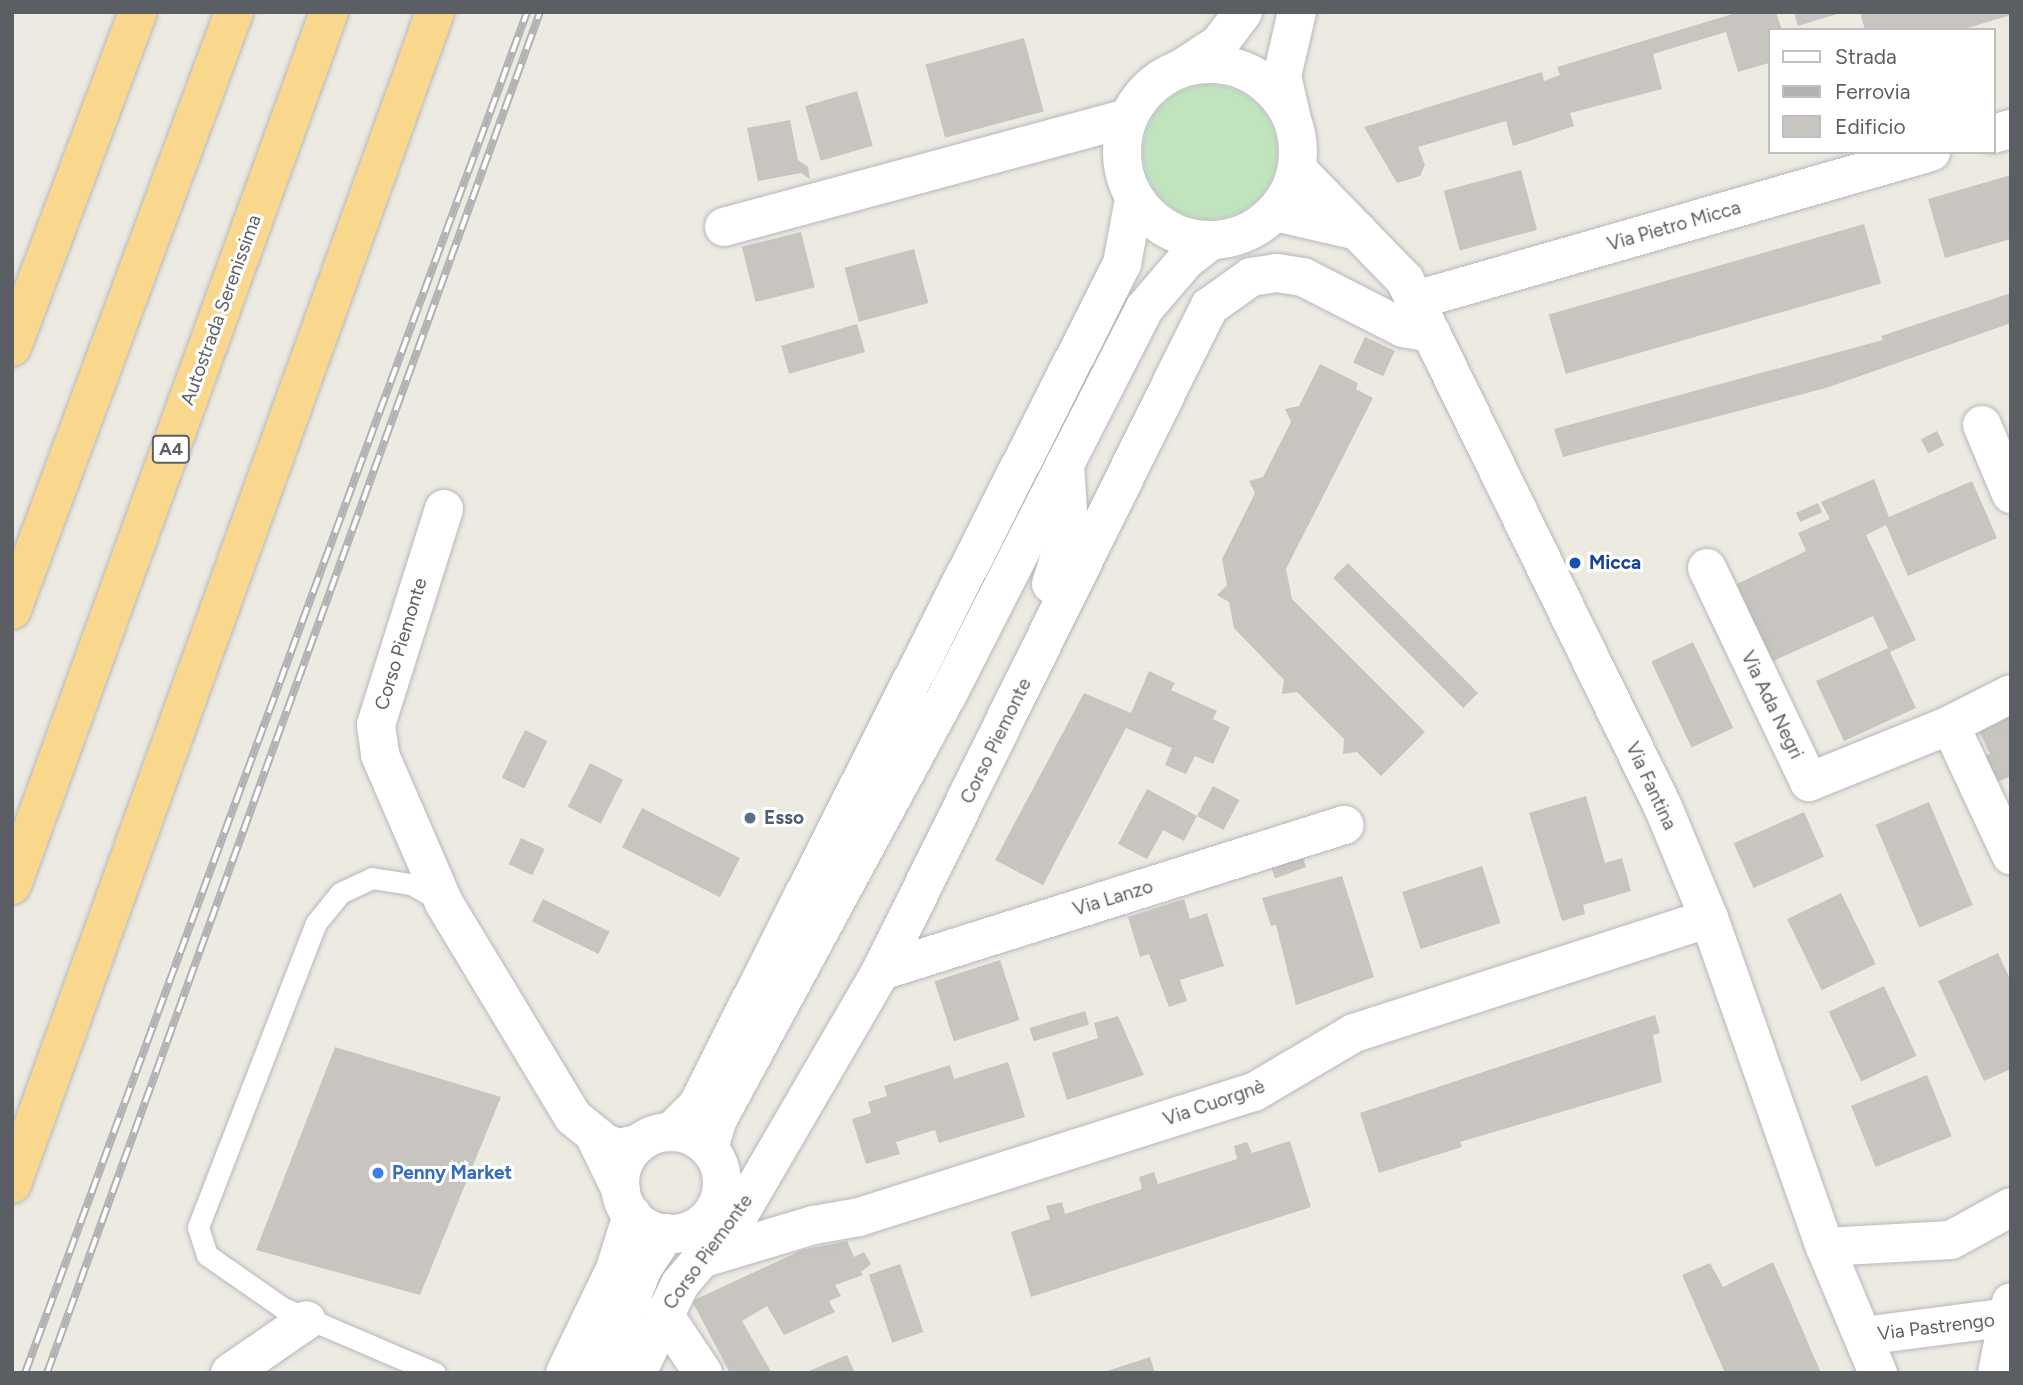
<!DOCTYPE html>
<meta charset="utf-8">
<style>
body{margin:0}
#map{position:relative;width:2023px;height:1385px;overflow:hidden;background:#edeae2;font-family:Figtree,sans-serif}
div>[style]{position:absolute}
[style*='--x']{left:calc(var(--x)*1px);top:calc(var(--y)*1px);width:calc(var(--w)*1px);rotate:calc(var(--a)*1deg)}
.green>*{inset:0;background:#c1e4bf}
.round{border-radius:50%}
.building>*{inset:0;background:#c8c5c0;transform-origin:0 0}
.roads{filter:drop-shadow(0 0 2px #b5b8bc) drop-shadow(0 0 2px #b5b8bc)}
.service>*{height:21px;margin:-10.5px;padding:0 10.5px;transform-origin:10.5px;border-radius:10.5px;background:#fff}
.minor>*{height:38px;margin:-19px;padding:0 19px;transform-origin:19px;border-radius:19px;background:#fff}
.secondary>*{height:38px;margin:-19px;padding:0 19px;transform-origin:19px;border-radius:19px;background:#fff}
.secondary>.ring{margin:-19px;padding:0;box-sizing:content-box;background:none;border:38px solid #fff;border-radius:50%}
.motorway>*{height:38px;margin:-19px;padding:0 19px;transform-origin:19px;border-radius:19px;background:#f9d88d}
.rail>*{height:8px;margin-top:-4px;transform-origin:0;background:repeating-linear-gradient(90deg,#fff 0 16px,#b1b2b3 0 32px);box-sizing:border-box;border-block:2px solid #b1b2b3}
.dots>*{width:19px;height:19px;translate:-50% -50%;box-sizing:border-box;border:4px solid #fff;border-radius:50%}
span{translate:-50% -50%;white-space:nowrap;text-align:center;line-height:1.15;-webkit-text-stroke:6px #fff;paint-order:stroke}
.shield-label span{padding:2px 5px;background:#fff;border:2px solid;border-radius:5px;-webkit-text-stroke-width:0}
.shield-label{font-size:18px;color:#5b5f63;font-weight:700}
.street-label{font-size:19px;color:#5b5f63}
.transit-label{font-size:19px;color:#164399;font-weight:700}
.left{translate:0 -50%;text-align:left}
.service-label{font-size:19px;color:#4e5e75;font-weight:700}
.shop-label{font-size:19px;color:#366cbe;font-weight:700}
.frame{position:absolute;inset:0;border:14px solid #5b5f63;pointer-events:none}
.legend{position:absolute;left:1768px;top:28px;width:228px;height:126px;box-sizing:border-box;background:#fff;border:2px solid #bdbfc1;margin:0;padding:9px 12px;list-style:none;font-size:21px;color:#5b5f63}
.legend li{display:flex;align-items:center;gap:14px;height:35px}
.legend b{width:35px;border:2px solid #bdbfc1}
</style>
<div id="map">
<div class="green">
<i class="round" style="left:1143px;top:85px;width:134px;height:134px"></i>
</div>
<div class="building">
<i style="clip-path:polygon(1739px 12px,1776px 12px,1782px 30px,1769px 30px,1769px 63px,1738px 72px,1726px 32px,1653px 54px,1662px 89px,1570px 113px,1574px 126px,1513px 146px,1506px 121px,1418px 147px,1425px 165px,1420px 176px,1397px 183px,1364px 127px,1542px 72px,1544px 81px,1560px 75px,1557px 67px)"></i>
<i style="clip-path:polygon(1794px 12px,1840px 12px,1840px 13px,1798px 26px)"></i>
<i style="clip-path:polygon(1860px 12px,2011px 12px,2011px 15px,1961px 30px,1865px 30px)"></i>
<i style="left:1024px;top:38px;width:76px;height:102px;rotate:75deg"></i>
<i style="left:857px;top:91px;width:57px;height:54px;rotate:74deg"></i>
<i style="clip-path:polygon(790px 120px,798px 160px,808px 167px,810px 179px,801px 173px,758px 181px,747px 128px)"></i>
<i style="left:1521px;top:170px;width:62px;height:80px;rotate:75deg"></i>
<i style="clip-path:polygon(2011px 175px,2011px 239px,1945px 258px,1928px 199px)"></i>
<i style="left:1864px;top:224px;width:62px;height:328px;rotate:74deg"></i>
<i style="left:801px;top:232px;width:57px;height:61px;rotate:76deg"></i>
<i style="left:914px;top:249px;width:56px;height:72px;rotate:75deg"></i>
<i style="clip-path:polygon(2011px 293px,2011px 323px,1826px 388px,1563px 457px,1554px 429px,1883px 340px,1881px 336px)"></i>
<i style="left:857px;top:324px;width:29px;height:79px;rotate:74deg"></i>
<i style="left:1365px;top:337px;width:33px;height:28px;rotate:25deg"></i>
<i style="clip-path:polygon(1320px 364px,1358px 383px,1356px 389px,1373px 398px,1286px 569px,1292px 599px,1425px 732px,1381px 776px,1357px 752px,1343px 754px,1344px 739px,1297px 692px,1282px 694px,1284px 680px,1234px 628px,1229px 602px,1217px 595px,1227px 585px,1222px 559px,1255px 493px,1249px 481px,1263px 477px,1291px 422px,1285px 409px,1299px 406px)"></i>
<i style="left:1937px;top:431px;width:16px;height:18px;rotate:63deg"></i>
<i style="clip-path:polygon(1874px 479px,1889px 517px,1972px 481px,1997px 538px,1908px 576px,1886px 525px,1866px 535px,1916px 640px,1890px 652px,1916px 708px,1844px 741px,1816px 681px,1888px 648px,1873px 616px,1771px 662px,1737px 584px,1806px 551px,1798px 533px,1830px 519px,1821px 502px)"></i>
<i style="left:1818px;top:503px;width:10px;height:24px;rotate:66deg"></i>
<i style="left:1348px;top:563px;width:184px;height:21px;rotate:45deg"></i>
<i style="left:1693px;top:642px;width:95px;height:46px;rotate:65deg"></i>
<i style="clip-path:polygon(1149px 671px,1175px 683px,1171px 690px,1217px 711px,1213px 719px,1230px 727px,1213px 764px,1195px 756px,1186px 774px,1165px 765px,1172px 748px,1126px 728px,1043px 885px,995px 860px,1084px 693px,1131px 713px)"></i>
<i style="clip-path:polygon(2011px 712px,2011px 776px,1993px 784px,1982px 757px,1990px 754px,1977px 727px)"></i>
<i style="left:525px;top:730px;width:25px;height:53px;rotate:26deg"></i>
<i style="left:590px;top:763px;width:37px;height:49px;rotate:27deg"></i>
<i style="left:1213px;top:786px;width:30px;height:34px;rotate:28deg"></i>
<i style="clip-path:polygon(1147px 789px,1197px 816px,1184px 841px,1163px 830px,1147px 859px,1118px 844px)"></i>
<i style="clip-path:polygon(1586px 796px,1605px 863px,1622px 858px,1631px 891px,1583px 905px,1585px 914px,1562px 921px,1529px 813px)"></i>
<i style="left:1929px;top:802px;width:112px;height:58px;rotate:67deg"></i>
<i style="left:642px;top:808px;width:110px;height:44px;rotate:27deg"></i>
<i style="left:1804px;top:812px;width:49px;height:77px;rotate:66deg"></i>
<i style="left:521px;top:838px;width:26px;height:29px;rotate:25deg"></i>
<i style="left:1301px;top:853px;width:15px;height:33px;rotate:70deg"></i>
<i style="left:1482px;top:866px;width:60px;height:84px;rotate:72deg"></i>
<i style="clip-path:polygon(1342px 876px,1374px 977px,1296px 1005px,1276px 925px,1271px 926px,1262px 898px)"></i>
<i style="left:1841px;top:893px;width:79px;height:60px;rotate:64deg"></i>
<i style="left:543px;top:899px;width:74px;height:25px;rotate:26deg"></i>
<i style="clip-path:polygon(1184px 899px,1190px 919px,1207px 913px,1224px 966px,1180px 980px,1187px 1001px,1169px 1007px,1149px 954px,1140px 957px,1128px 917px)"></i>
<i style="clip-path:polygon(1998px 953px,2011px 981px,2011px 1069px,1984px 1081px,1938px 981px)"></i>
<i style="left:1000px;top:960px;width:63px;height:69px;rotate:72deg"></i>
<i style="left:1884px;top:986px;width:77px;height:61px;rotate:65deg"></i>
<i style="left:1085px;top:1011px;width:14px;height:58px;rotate:73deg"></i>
<i style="clip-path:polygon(1655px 1015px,1660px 1033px,1653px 1035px,1662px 1082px,1460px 1142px,1462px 1147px,1379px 1173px,1360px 1113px)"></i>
<i style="clip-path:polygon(1118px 1016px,1144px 1075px,1067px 1100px,1052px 1053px,1098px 1038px,1094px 1023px)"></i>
<i style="clip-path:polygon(335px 1047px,501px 1097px,420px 1295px,256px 1250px)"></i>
<i style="clip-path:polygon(1008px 1062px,1025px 1117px,939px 1143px,935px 1130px,896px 1142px,900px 1154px,866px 1164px,852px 1119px,871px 1113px,868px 1102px,887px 1096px,884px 1086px,950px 1065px,954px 1079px)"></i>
<i style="left:1927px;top:1075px;width:66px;height:82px;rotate:68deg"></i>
<i style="clip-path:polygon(1290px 1141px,1311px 1207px,1031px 1297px,1011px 1232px,1050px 1219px,1046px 1206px,1062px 1202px,1065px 1214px,1142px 1189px,1139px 1177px,1154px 1172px,1158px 1184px,1237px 1159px,1234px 1146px,1247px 1142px,1252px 1153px)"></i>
<i style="clip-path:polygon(847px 1241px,854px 1257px,864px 1252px,871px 1264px,861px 1272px,863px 1275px,835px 1285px,841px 1296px,829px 1301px,835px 1312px,784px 1335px,767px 1306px,742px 1321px,772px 1373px,730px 1373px,692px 1301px,802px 1250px)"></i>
<i style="clip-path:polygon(1773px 1262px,1821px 1373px,1725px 1373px,1682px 1275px,1710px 1263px,1723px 1287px)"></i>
<i style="left:900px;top:1264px;width:72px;height:33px;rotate:71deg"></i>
<i style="clip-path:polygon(847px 1355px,855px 1373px,804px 1373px)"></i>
<i style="clip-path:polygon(1150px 1357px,1155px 1373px,1105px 1373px,1104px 1372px)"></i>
</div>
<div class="roads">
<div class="service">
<i style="--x:435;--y:1373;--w:165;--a:-156.8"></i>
<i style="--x:283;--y:1308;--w:93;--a:-145.1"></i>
<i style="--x:207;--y:1255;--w:29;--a:-108"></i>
<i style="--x:198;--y:1227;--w:326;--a:-68.8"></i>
<i style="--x:316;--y:923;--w:38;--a:-51"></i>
<i style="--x:340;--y:893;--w:35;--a:-25"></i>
<i style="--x:372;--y:878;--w:39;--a:9"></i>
<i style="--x:411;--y:884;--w:34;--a:30"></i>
</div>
<div class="minor">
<i style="--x:1993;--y:134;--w:19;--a:-16"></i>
<i style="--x:1297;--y:169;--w:155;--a:45.8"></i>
<i style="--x:1405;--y:280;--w:587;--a:63.92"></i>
<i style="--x:1663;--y:807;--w:120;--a:67.5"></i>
<i style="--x:1709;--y:918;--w:349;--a:70.6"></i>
<i style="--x:1825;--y:1247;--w:137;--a:67.2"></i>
<i style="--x:1275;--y:212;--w:85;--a:12.9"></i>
<i style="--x:724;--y:227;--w:417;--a:-15.1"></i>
<i style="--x:1416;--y:300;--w:536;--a:-16.03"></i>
<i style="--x:1982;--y:425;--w:75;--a:67.2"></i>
<i style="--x:444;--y:509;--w:226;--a:107.5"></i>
<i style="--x:376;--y:725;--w:30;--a:82"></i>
<i style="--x:380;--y:755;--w:161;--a:66.6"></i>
<i style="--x:444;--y:903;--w:250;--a:58.9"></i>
<i style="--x:573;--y:1117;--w:41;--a:39.1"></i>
<i style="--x:605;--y:1143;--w:14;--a:21"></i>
<i style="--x:618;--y:1148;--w:21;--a:-11"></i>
<i style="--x:1707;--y:568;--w:237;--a:64.5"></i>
<i style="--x:1809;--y:782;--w:152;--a:-22"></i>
<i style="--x:1051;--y:584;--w:61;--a:-72.8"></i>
<i style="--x:1069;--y:526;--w:62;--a:-93.7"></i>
<i style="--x:2011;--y:694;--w:68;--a:153.1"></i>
<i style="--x:1950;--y:725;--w:144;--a:64.9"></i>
<i style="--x:881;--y:971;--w:486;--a:-17.5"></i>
<i style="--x:594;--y:1135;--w:61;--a:63.9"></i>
<i style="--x:1825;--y:1247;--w:126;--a:-3.2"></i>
<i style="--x:1951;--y:1240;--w:68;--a:-28.8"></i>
<i style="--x:707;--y:1257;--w:112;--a:-16.7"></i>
<i style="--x:814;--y:1225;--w:46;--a:-10.1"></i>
<i style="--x:859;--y:1217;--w:414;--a:-17.6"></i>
<i style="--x:1254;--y:1092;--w:116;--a:-30.5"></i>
<i style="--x:1354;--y:1033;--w:373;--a:-17.9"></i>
<i style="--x:663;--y:1313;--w:72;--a:56.3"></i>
<i style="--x:1863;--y:1336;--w:147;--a:-7.4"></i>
<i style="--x:230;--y:1373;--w:93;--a:-34.5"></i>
<i style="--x:637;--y:1373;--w:99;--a:-64.2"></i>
<i style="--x:680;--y:1284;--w:91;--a:-49.5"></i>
<i style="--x:739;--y:1215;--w:282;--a:-59.8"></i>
<i style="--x:881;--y:971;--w:741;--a:-63.71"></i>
<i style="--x:1209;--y:307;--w:52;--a:-35.5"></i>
<i style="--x:1251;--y:277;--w:26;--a:-9"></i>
<i style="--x:1277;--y:273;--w:26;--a:9"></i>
<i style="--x:1303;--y:277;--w:112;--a:27"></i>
<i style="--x:1403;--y:328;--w:29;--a:10"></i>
<i style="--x:1997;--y:1373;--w:72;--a:-78.8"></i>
</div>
<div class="secondary">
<i class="ring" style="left:1122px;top:64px;width:138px;height:138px"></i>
<i style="--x:1184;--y:67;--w:42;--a:-33.3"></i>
<i style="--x:1219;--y:44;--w:40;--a:-53"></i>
<i style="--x:1291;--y:115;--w:40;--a:-103"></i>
<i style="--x:1282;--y:76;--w:66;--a:-76.8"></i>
<i style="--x:671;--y:1132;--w:37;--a:-45"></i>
<i style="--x:697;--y:1106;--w:943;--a:-63.22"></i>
<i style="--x:1122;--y:264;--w:66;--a:-79.5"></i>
<i class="ring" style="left:620px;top:1132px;width:64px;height:64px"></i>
<i style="--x:709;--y:1148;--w:30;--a:-73"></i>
<i style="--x:718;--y:1119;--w:483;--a:-61.6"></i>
<i style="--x:948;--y:694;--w:432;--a:-63"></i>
<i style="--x:1144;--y:309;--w:65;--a:-49.4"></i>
<i style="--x:1186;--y:260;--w:31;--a:-38"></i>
<i style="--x:565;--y:1373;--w:115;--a:-64.3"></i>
<i style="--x:615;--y:1269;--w:57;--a:-72.5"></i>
<i style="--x:600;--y:1373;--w:113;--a:-67.7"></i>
<i style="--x:643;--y:1268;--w:42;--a:-56.7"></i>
</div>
<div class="motorway">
<i style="--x:12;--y:347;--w:358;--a:-69.4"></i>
<i style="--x:12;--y:610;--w:638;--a:-69.63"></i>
<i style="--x:12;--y:885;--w:929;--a:-70.04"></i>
<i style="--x:12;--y:1184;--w:1246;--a:-70.15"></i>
</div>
</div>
<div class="rail">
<i style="--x:25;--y:1373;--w:1451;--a:-69.75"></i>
<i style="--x:47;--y:1373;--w:1448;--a:-70.09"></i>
</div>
<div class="dots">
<i style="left:1575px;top:563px;background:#1a4fb4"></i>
<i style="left:750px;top:818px;background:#5c6f8a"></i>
<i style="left:378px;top:1173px;background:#3f7fe0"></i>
</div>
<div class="shield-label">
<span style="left:171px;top:449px">A4</span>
</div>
<div class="street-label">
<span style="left:1674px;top:226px;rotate:-16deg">Via Pietro Micca</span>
<span style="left:221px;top:310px;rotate:-70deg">Autostrada Serenissima</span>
<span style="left:401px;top:644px;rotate:-73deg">Corso Piemonte</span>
<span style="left:1772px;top:705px;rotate:64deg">Via Ada Negri</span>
<span style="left:996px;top:741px;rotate:-64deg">Corso Piemonte</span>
<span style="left:1651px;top:786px;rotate:65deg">Via Fantina</span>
<span style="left:1113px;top:898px;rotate:-17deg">Via Lanzo</span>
<span style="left:1214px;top:1103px;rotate:-19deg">Via Cuorgnè</span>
<span style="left:708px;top:1252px;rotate:-54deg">Corso Piemonte</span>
<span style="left:1936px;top:1327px;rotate:-7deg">Via Pastrengo</span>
</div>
<div class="transit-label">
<span class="left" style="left:1589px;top:563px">Micca</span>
</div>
<div class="service-label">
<span class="left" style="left:764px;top:818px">Esso</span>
</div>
<div class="shop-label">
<span class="left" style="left:392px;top:1173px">Penny Market</span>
</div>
<div class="frame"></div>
<ul class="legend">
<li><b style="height:9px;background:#fff"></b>Strada</li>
<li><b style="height:9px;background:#b1b2b3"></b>Ferrovia</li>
<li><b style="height:19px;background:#c8c5c0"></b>Edificio</li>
</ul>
</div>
